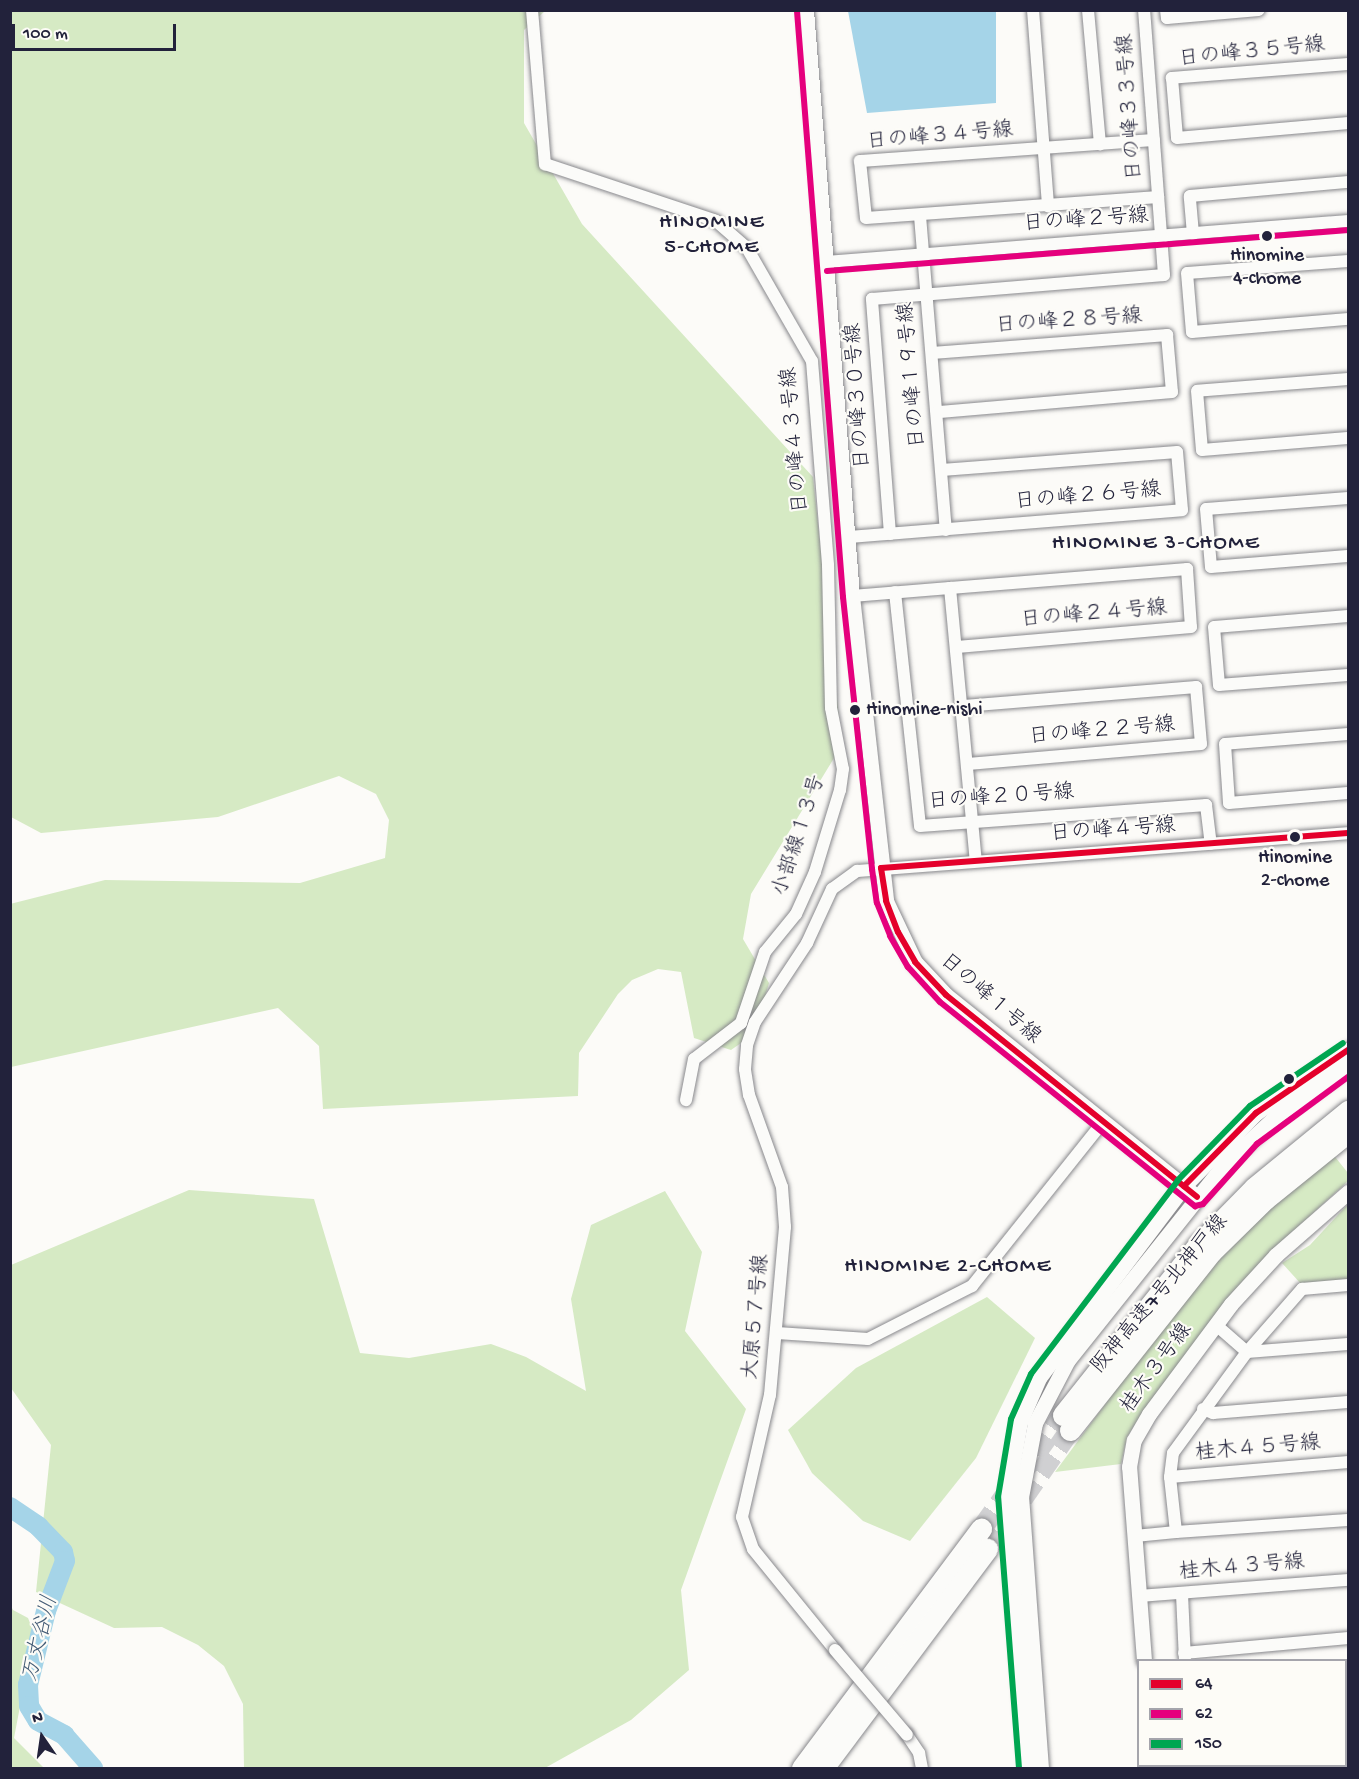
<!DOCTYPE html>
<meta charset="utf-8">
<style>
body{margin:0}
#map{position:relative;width:1359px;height:1779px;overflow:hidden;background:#fcfbf8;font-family:"Gochi Hand","Klee One",sans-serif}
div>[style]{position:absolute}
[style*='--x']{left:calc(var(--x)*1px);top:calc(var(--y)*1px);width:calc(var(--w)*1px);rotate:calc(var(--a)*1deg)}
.green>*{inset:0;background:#d6eac4}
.water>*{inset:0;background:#a5d4e8}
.river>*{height:20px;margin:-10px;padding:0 10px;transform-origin:10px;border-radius:10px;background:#a5d4e8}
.motorway-tunnel>*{height:21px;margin-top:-10.5px;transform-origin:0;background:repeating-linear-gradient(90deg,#d0d0d2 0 21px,transparent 0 31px)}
.roads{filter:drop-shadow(0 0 2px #88888c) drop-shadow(0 0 2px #88888c)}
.minor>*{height:12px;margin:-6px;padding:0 6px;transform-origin:6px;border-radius:6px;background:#fbfbf9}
.tertiary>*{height:15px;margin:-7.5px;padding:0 7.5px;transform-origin:7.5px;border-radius:7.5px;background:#fbfbf9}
.motorway>*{height:21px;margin:-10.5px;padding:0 10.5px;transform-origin:10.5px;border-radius:10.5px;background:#fbfbf9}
.bridges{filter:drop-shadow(0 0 2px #88888c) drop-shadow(0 0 2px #88888c)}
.minor-bridge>*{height:12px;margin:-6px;padding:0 6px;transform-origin:6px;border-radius:6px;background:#fbfbf9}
.bus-1>*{height:6px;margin:-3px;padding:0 3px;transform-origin:3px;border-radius:3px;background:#e4002b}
.bus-2>*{height:6px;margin:-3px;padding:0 3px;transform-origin:3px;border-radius:3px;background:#e5007d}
.bus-3>*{height:6px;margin:-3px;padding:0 3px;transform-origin:3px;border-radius:3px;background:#00a651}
.dots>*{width:16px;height:16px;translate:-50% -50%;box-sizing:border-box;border:3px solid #fdfcf7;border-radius:50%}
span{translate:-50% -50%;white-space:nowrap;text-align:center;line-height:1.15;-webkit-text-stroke:4.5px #fdfcf7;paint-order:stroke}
.bus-label{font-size:20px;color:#22223b}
.left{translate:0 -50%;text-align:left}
.street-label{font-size:21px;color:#22223b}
.neighbourhood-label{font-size:22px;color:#22223b;letter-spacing:1.5px}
.water-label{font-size:22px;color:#435b75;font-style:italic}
.frame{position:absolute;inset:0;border:12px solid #22223b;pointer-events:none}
.legend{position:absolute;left:1137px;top:1659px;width:210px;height:108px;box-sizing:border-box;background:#fdfcf7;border:2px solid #a5a5ac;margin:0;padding:8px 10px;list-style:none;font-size:18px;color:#22223b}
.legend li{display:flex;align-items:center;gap:12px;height:30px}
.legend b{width:30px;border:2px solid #a5a5ac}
.north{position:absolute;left:12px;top:1707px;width:60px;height:60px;-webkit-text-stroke:4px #fdfcf7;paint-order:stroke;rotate:347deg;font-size:16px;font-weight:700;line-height:24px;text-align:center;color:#22223b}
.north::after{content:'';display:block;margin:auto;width:21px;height:27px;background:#22223b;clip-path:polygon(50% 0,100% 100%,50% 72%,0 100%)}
.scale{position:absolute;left:12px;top:24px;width:164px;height:27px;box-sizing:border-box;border:3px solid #22223b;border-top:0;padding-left:8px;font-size:18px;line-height:21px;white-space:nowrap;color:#22223b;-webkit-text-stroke:4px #fdfcf7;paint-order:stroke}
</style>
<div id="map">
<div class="green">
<i style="clip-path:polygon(11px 11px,545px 11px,524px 30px,524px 123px,582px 224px,813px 477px,842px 745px,751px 894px,743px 939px,769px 983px,754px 1034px,731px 1050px,694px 1038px,681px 972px,658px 969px,632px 980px,618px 994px,579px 1053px,578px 1096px,323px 1109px,319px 1046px,278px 1008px,11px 1067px,10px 904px,105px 880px,300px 883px,385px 858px,389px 820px,376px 794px,339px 776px,218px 817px,41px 833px,11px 817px)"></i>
<i style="clip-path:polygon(1332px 1153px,1348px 1173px,1348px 1181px,1274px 1249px,1147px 1405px,1127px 1437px,1121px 1464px,1055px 1472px,1182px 1300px,1246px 1228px)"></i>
<i style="clip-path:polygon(189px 1190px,314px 1199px,360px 1353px,409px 1358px,491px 1344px,526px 1357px,586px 1391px,571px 1299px,591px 1225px,665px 1191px,702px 1252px,685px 1331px,746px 1409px,681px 1590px,689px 1670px,631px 1720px,545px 1768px,244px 1768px,243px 1704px,224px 1666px,198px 1645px,162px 1627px,114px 1628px,36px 1592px,51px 1445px,11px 1388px,11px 1265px)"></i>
<i style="clip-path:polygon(1348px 1204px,1348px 1280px,1301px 1284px,1282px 1263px,1310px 1245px)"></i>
<i style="clip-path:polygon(987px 1297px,1035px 1338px,976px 1458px,910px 1541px,863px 1521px,812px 1473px,788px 1430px,856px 1368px)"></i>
<i style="clip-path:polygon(10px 1604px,13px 1610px,28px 1618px,34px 1633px,14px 1738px,44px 1768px,11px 1768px)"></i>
</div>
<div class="water">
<i style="clip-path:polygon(848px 11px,996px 11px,996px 103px,867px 113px)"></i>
</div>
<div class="river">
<i style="--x:10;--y:1507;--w:34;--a:34"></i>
<i style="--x:38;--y:1526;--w:36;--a:46"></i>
<i style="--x:63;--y:1552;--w:9;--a:77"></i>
<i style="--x:65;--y:1561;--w:53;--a:110.8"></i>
<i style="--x:46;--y:1611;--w:76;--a:103.7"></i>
<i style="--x:28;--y:1685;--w:21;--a:87"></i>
<i style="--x:29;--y:1706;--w:17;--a:59"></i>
<i style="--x:38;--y:1721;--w:30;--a:28"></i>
<i style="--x:64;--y:1735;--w:44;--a:48.7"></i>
</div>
<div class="motorway-tunnel">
<i style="--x:981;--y:1529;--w:140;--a:-54.3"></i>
<i style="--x:987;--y:1549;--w:145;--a:-55.1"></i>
</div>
<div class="roads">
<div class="minor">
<i style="--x:532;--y:10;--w:155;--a:85.2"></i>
<i style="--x:545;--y:164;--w:180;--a:18.4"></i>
<i style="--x:716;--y:221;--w:41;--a:41.1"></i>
<i style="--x:747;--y:248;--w:130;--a:60.1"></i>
<i style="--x:812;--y:361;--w:205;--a:85.5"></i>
<i style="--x:828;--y:565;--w:143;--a:88.8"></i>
<i style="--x:831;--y:708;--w:62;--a:78.9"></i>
<i style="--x:843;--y:769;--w:21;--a:98"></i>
<i style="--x:840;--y:790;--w:86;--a:107"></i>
<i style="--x:815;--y:872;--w:46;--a:114.3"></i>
<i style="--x:796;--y:914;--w:49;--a:129.2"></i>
<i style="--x:765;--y:952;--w:75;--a:108.7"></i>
<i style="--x:741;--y:1023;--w:59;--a:142.5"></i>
<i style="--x:694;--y:1059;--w:42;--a:101"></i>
<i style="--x:1033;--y:10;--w:197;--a:85.6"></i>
<i style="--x:1088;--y:10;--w:135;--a:84.9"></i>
<i style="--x:1166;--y:10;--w:8;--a:83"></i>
<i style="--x:1167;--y:18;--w:92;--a:-5"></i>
<i style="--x:1348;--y:64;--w:177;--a:175.5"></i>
<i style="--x:1172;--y:78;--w:60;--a:85.2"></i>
<i style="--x:1177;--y:138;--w:172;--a:-5"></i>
<i style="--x:1154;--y:140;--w:295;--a:175.9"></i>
<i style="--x:860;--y:161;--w:57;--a:84"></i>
<i style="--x:866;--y:218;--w:293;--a:-4.1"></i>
<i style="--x:920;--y:216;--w:315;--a:85.3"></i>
<i style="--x:1193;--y:234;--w:38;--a:-95"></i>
<i style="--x:1190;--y:196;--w:159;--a:-5.1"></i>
<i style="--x:1348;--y:261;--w:161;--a:175.7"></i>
<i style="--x:1187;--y:273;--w:59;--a:85.2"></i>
<i style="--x:1192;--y:332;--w:157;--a:-4.8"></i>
<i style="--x:826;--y:262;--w:524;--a:-4.49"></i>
<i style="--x:932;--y:353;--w:236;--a:-4.4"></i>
<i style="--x:1167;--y:335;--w:57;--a:85"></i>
<i style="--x:1172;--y:392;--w:236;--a:175.1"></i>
<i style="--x:1348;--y:379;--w:151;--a:175.5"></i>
<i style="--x:1197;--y:391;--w:59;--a:85.2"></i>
<i style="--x:1202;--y:450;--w:146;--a:-4.7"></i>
<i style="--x:1348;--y:498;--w:142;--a:175.6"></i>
<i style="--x:1206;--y:509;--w:58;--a:85.1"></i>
<i style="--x:1211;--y:567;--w:137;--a:-4.6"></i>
<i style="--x:890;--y:534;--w:236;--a:-94.4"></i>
<i style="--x:872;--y:299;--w:293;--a:-4.7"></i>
<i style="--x:1164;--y:275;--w:266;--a:-94.3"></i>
<i style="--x:849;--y:537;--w:334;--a:-4.6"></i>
<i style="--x:1182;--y:510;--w:58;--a:-94.9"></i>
<i style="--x:1177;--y:452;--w:236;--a:175.6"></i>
<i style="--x:950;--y:588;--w:238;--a:-4.6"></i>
<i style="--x:1187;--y:569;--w:58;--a:86.1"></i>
<i style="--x:1191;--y:627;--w:235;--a:175.1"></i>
<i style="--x:895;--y:592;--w:235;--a:83.9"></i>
<i style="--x:920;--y:826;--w:287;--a:-4.2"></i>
<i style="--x:1206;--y:805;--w:39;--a:83"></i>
<i style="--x:852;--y:596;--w:98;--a:-4.7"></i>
<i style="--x:950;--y:588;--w:274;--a:84.6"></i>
<i style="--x:1348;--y:616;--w:134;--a:175.3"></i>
<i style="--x:1214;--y:627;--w:58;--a:85.1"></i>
<i style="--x:1219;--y:685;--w:129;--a:-4.4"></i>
<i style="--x:964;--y:706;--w:233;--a:-4.7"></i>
<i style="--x:1196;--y:687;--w:57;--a:85"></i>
<i style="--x:1201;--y:744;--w:234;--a:175.1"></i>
<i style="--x:1348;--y:734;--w:123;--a:175.4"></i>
<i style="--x:1225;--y:744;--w:59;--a:86.1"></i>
<i style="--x:1229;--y:803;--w:119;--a:-4.8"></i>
<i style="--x:777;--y:1333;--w:91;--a:3.8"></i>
<i style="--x:868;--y:1339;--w:117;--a:-27"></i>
<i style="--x:972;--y:1286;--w:210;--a:-51.4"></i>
<i style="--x:1247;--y:1352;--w:84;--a:-48.9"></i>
<i style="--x:1302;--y:1289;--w:46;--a:-5"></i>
<i style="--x:1247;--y:1352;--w:101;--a:-4.5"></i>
<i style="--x:1203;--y:1409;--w:11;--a:22"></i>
<i style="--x:1213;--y:1413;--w:135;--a:-4.7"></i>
<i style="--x:1170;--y:1477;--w:179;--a:-4.8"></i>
<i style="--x:1176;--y:1532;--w:172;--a:-4"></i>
<i style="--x:1135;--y:1536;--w:41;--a:-5.6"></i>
<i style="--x:1176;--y:1532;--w:55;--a:-96.2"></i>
<i style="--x:1170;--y:1477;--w:24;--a:-83"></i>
<i style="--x:1173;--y:1453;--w:125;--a:-53.8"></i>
<i style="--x:1247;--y:1352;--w:41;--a:-138.9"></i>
<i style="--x:1182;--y:1594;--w:65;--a:87.4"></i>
<i style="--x:1139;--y:1596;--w:210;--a:-4.4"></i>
<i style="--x:835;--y:1650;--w:130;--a:-129.1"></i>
<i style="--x:753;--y:1549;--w:34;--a:-109"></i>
<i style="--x:742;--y:1517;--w:125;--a:-77.1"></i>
<i style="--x:770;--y:1395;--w:169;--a:-84.9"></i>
<i style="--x:785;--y:1227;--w:40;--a:-94.3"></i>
<i style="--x:782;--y:1187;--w:98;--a:-109.7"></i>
<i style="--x:749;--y:1095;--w:26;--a:-99"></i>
<i style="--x:745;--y:1069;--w:24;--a:-85"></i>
<i style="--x:747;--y:1045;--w:24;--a:-71"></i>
<i style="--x:755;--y:1022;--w:95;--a:-56.6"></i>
<i style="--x:807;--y:943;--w:60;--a:-65.2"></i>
<i style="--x:832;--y:889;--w:31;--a:-36"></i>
<i style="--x:857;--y:871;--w:492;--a:-4.4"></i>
<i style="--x:1184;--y:1653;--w:165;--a:-5.2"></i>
<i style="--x:1346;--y:1698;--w:2;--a:0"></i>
<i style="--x:907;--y:1735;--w:22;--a:56"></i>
<i style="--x:919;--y:1753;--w:15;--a:79"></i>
<i style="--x:1346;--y:1757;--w:2;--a:0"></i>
<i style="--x:1197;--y:1768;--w:39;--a:-3"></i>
</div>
<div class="tertiary">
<i style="--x:806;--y:10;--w:588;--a:85.51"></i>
<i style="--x:852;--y:596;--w:307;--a:83.6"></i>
<i style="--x:886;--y:901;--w:68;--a:64.6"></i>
<i style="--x:915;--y:962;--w:45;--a:46.8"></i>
<i style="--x:946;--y:995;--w:322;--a:38.8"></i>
<i style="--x:1144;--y:1660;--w:194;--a:-94.4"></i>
<i style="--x:1129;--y:1467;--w:27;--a:-80"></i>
<i style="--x:1134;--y:1440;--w:30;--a:-60"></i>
<i style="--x:1149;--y:1414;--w:137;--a:-53.3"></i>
<i style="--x:1231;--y:1304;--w:67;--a:-47.4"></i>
<i style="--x:1276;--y:1255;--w:96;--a:-41.2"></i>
<i style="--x:1152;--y:1766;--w:2;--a:63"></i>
<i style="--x:1028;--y:1768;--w:272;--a:-94.4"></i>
<i style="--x:1007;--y:1497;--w:76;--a:-80.2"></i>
<i style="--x:1020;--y:1422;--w:48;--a:-66.6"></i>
<i style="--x:1039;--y:1378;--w:241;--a:-52.9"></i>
<i style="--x:1184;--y:1186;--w:103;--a:-45.4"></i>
<i style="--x:1256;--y:1113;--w:112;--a:-34.4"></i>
<i style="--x:1041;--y:1768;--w:272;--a:-94.2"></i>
<i style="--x:1021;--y:1497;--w:75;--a:-79.3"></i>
<i style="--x:1035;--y:1423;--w:71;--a:-62.4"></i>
<i style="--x:1068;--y:1360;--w:253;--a:-51.4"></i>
<i style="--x:1226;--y:1162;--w:68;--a:-42.6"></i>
<i style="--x:1276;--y:1116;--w:88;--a:-34.8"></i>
</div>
<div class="motorway">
<i style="--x:1063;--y:1415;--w:218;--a:-51.5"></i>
<i style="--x:1199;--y:1244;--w:78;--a:-45.5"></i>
<i style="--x:1254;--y:1188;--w:122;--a:-39.3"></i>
<i style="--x:1070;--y:1430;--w:227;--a:-51.6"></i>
<i style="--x:1211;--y:1252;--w:76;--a:-44.5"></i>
<i style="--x:1265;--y:1199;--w:107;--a:-38.9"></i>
<i style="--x:802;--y:1768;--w:299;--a:-53.2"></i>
<i style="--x:823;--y:1768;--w:274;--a:-53.2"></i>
</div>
</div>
<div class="bridges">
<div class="minor-bridge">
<i style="--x:835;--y:1650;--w:111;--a:49.7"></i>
</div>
</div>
<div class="bus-1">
<i style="--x:881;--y:868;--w:468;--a:-4.3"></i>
<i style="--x:881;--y:868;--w:33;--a:81"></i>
<i style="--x:886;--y:901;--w:33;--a:69"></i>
<i style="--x:898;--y:932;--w:34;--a:60"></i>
<i style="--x:915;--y:962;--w:45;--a:46.8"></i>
<i style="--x:946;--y:995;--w:322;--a:38.8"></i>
<i style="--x:1184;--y:1186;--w:103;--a:-45.4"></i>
<i style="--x:1256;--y:1113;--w:112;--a:-34.4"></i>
</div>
<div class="bus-2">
<i style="--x:797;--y:11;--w:588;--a:85.51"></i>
<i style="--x:843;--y:597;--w:274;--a:83.9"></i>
<i style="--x:872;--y:869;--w:34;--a:82"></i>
<i style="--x:877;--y:903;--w:35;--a:68"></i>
<i style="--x:890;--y:936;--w:36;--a:60"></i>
<i style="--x:908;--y:967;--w:47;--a:47.6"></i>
<i style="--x:940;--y:1002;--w:327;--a:38.7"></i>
<i style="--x:1195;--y:1206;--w:8;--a:-14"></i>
<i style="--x:1203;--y:1204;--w:81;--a:-48"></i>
<i style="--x:1257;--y:1144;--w:113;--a:-36.4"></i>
<i style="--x:827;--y:271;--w:523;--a:-4.5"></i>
</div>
<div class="bus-3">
<i style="--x:1019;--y:1768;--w:272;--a:-94.4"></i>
<i style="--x:998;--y:1497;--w:79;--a:-80.5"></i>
<i style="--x:1011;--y:1419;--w:49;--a:-66"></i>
<i style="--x:1031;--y:1374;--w:243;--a:-52.8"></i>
<i style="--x:1178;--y:1180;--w:103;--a:-45.8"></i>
<i style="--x:1250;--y:1106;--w:112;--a:-34.1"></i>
</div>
<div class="dots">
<i style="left:1267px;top:236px;background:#22223b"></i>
<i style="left:855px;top:710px;background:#22223b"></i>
<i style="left:1295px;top:837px;background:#22223b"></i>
<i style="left:1289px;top:1079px;background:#22223b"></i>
</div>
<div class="bus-label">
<span style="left:1267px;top:268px">Hinomine<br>4-chome</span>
<span class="left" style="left:866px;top:710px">Hinomine-nishi</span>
<span style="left:1295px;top:870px">Hinomine<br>2-chome</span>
</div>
<div class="street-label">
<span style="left:1252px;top:54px;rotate:-6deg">日の峰３５号線</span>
<span style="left:1132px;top:107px;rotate:-94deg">日の峰３３号線</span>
<span style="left:940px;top:138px;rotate:-5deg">日の峰３４号線</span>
<span style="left:1086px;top:222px;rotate:-4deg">日の峰２号線</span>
<span style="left:1069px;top:323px;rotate:-4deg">日の峰２８号線</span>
<span style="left:914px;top:375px;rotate:-95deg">日の峰１９号線</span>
<span style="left:860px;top:396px;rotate:-94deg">日の峰３０号線</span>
<span style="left:797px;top:440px;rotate:-95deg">日の峰４３号線</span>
<span style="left:1088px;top:498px;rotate:-5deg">日の峰２６号線</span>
<span style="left:1094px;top:616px;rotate:-5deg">日の峰２４号線</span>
<span style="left:1102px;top:733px;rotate:-5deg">日の峰２２号線</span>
<span style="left:1001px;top:799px;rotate:-4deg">日の峰２０号線</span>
<span style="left:1113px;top:832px;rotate:-4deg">日の峰４号線</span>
<span style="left:801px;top:836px;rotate:-72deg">小部線１３号</span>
<span style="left:989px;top:1000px;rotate:41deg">日の峰１号線</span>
<span style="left:1161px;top:1295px;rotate:-50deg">阪神高速7号北神戸線</span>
<span style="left:758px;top:1317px;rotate:-85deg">大原５７号線</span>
<span style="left:1158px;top:1369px;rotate:-54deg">桂木３号線</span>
<span style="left:1258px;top:1450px;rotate:-5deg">桂木４５号線</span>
<span style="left:1242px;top:1569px;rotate:-5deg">桂木４３号線</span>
</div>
<div class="neighbourhood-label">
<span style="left:712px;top:236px">HINOMINE<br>5-CHOME</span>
<span style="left:1156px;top:545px">HINOMINE 3-CHOME</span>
<span style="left:948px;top:1268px">HINOMINE 2-CHOME</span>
</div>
<div class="water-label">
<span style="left:42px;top:1639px;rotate:-76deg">万丈谷川</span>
</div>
<div class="frame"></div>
<ul class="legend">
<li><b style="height:8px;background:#e4002b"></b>64</li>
<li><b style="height:8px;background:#e5007d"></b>62</li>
<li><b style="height:8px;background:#00a651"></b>150</li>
</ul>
<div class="north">N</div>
<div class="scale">100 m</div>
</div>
